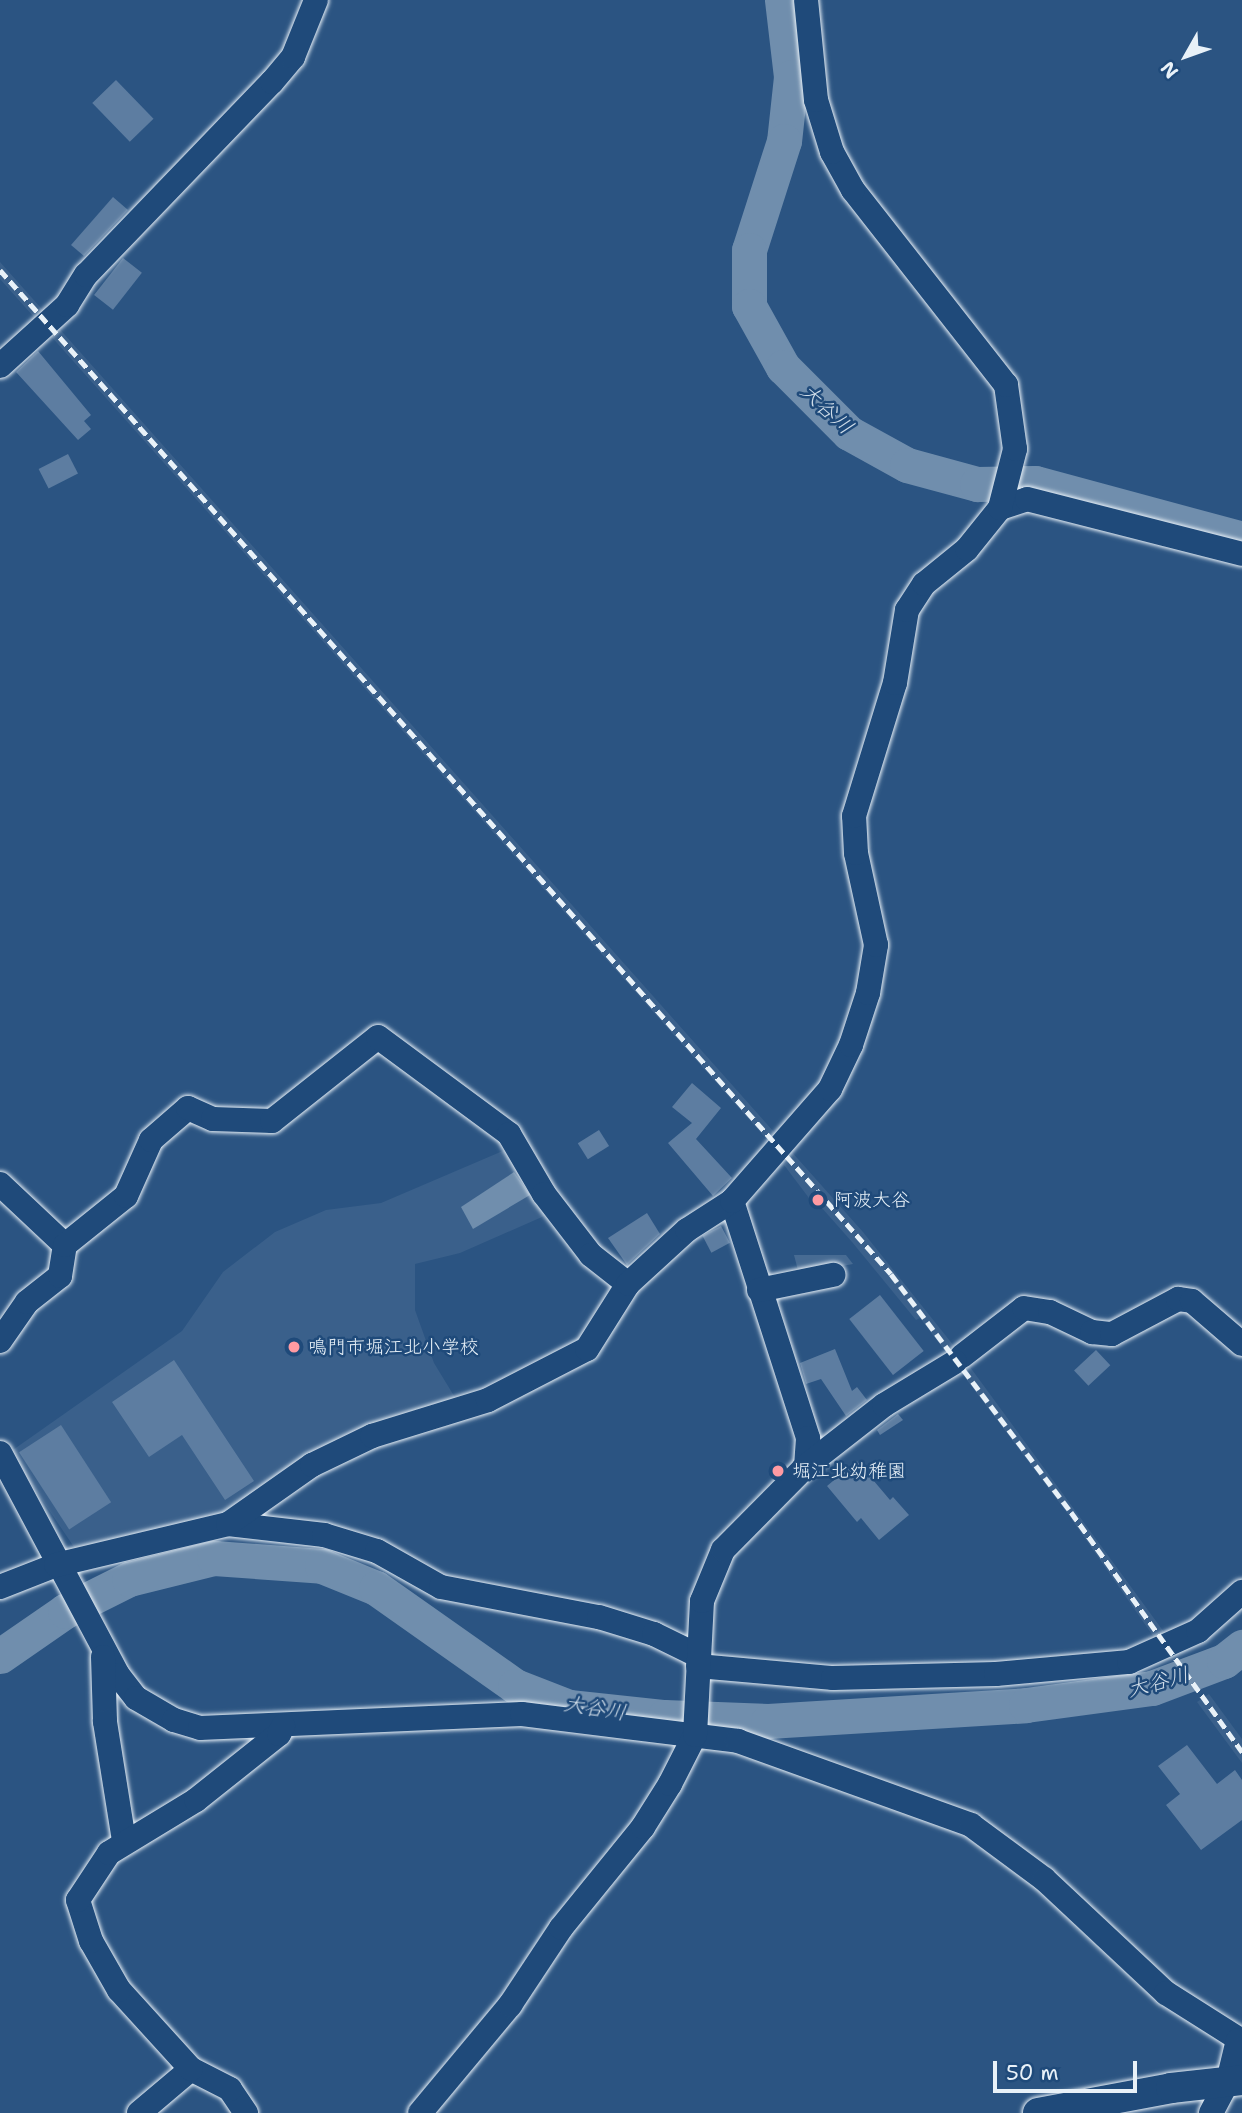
<!DOCTYPE html>
<meta charset="utf-8">
<style>
body{margin:0}
#map{position:relative;width:1242px;height:2113px;overflow:hidden;background:#2b5482;font-family:"Shantell Sans","Klee One",sans-serif}
div>[style]{position:absolute}
[style*='--x']{left:calc(var(--x)*1px);top:calc(var(--y)*1px);width:calc(var(--w)*1px);rotate:calc(var(--a)*1deg)}
.built>*{inset:0;background:#3a608b}
.green>*{inset:0;background:#476b93}
.water>*{inset:0;background:#708ead}
.river>*{height:35px;margin:-17.5px;padding:0 17.5px;transform-origin:17.5px;border-radius:17.5px;background:#708ead}
.building>*{inset:0;background:#5d7da1;transform-origin:0 0}
.roads{filter:drop-shadow(0 0 2px #e8f1f8) drop-shadow(0 0 2px #e8f1f8)}
.minor>*{height:24px;margin:-12px;padding:0 12px;transform-origin:12px;border-radius:12px;background:#1f4a7a}
.major>*{height:30px;margin:-15px;padding:0 15px;transform-origin:15px;border-radius:15px;background:#1f4a7a}
.rail>*{height:5px;margin-top:-2.5px;transform-origin:0;background:repeating-linear-gradient(90deg,#e8f1f8 0 10px,transparent 0 15px)}
.dots>*{width:19px;height:19px;translate:-50% -50%;box-sizing:border-box;border:4px solid #1f4a7a;border-radius:50%}
span{translate:-50% -50%;white-space:nowrap;text-align:center;line-height:1.15;-webkit-text-stroke:5px #1f4a7a;paint-order:stroke}
.poi-label{font-size:19px;color:#e8f1f8}
.left{translate:0 -50%;text-align:left}
.water-label{font-size:21px;color:#d0dde9;font-style:italic}
.north{position:absolute;left:1151px;top:21px;width:70px;height:70px;-webkit-text-stroke:5px #1f4a7a;paint-order:stroke;rotate:230deg;font-size:19px;font-weight:700;line-height:28px;text-align:center;color:#e8f1f8}
.north::after{content:'';display:block;margin:auto;width:24px;height:32px;background:#e8f1f8;clip-path:polygon(50% 0,100% 100%,50% 72%,0 100%)}
.scale{position:absolute;left:993px;top:2061px;width:144px;height:32px;box-sizing:border-box;border:4px solid #e8f1f8;border-top:0;padding-left:9px;font-size:21px;line-height:24px;white-space:nowrap;color:#e8f1f8;-webkit-text-stroke:5px #1f4a7a;paint-order:stroke}
</style>
<div id="map">
<div class="built">
<i style="clip-path:polygon(0 262px,863px 1232px,962px 1356px,1175px 1647px,1165px 1653px,1068px 1514px,920px 1318px,916px 1320px,852px 1242px,821px 1207px,818px 1210px,784px 1165px,787px 1162px,0 279px)"></i>
<i style="clip-path:polygon(505px 1150px,551px 1213px,460px 1253px,415px 1264px,415px 1310px,434px 1363px,459px 1404px,342px 1438px,221px 1513px,76px 1550px,10px 1452px,182px 1331px,223px 1272px,275px 1232px,326px 1210px,381px 1203px)"></i>
<i style="clip-path:polygon(1209px 1694px,1242px 1739px,1242px 1763px,1197px 1702px)"></i>
</div>
<div class="green">
<i style="clip-path:polygon(794px 1255px,846px 1255px,853px 1264px,799px 1274px)"></i>
</div>
<div class="water">
<i style="clip-path:polygon(514px 1172px,530px 1195px,473px 1229px,461px 1207px)"></i>
</div>
<div class="river">
<i style="--x:782;--y:0;--w:78;--a:83.3"></i>
<i style="--x:791;--y:77;--w:64;--a:96.2"></i>
<i style="--x:784;--y:141;--w:114;--a:107.8"></i>
<i style="--x:749;--y:250;--w:56;--a:90"></i>
<i style="--x:749;--y:306;--w:70;--a:60.9"></i>
<i style="--x:783;--y:367;--w:93;--a:45"></i>
<i style="--x:849;--y:433;--w:66;--a:28.9"></i>
<i style="--x:907;--y:465;--w:73;--a:15.2"></i>
<i style="--x:977;--y:484;--w:58;--a:-1"></i>
<i style="--x:1035;--y:483;--w:214;--a:15.1"></i>
<i style="--x:0;--y:1656;--w:79;--a:-34.7"></i>
<i style="--x:65;--y:1611;--w:72;--a:-26.6"></i>
<i style="--x:129;--y:1579;--w:88;--a:-13.9"></i>
<i style="--x:214;--y:1558;--w:108;--a:4.2"></i>
<i style="--x:322;--y:1566;--w:58;--a:22.2"></i>
<i style="--x:376;--y:1588;--w:170;--a:35.2"></i>
<i style="--x:515;--y:1686;--w:58;--a:21.3"></i>
<i style="--x:569;--y:1707;--w:96;--a:6"></i>
<i style="--x:664;--y:1717;--w:104;--a:2.2"></i>
<i style="--x:768;--y:1721;--w:258;--a:-3.5"></i>
<i style="--x:1026;--y:1705;--w:127;--a:-7.7"></i>
<i style="--x:1152;--y:1688;--w:77;--a:-20.6"></i>
<i style="--x:1224;--y:1661;--w:23;--a:-38"></i>
</div>
<div class="building">
<i style="left:116px;top:80px;width:54px;height:33px;rotate:46deg"></i>
<i style="clip-path:polygon(113px 197px,128px 210px,84px 256px,71px 245px)"></i>
<i style="left:123px;top:258px;width:24px;height:47px;rotate:38deg"></i>
<i style="clip-path:polygon(38px 351px,91px 415px,84px 421px,91px 429px,78px 440px,16px 372px)"></i>
<i style="left:68px;top:454px;width:22px;height:33px;rotate:63deg"></i>
<i style="clip-path:polygon(692px 1083px,721px 1108px,696px 1139px,732px 1178px,713px 1196px,668px 1143px,692px 1123px,672px 1107px)"></i>
<i style="left:599px;top:1130px;width:19px;height:25px;rotate:58deg"></i>
<i style="clip-path:polygon(647px 1213px,660px 1234px,627px 1265px,608px 1238px)"></i>
<i style="left:721px;top:1226px;width:19px;height:21px;rotate:62deg"></i>
<i style="left:880px;top:1295px;width:71px;height:39px;rotate:52deg"></i>
<i style="clip-path:polygon(835px 1349px,852px 1391px,857px 1387px,867px 1400px,846px 1416px,821px 1379px,806px 1384px,800px 1363px)"></i>
<i style="left:1096px;top:1350px;width:21px;height:30px;rotate:47deg"></i>
<i style="clip-path:polygon(174px 1360px,254px 1481px,225px 1500px,182px 1435px,149px 1457px,112px 1402px)"></i>
<i style="clip-path:polygon(898px 1414px,903px 1420px,880px 1435px,877px 1430px)"></i>
<i style="left:61px;top:1425px;width:92px;height:50px;rotate:57deg"></i>
<i style="clip-path:polygon(857px 1461px,890px 1500px,893px 1497px,909px 1515px,879px 1540px,861px 1518px,857px 1522px,827px 1486px)"></i>
<i style="clip-path:polygon(1187px 1745px,1217px 1784px,1235px 1770px,1242px 1780px,1242px 1820px,1201px 1850px,1166px 1805px,1180px 1794px,1158px 1766px)"></i>
</div>
<div class="roads">
<div class="minor">
<i style="--x:0;--y:366;--w:91;--a:-42.3"></i>
<i style="--x:67;--y:305;--w:36;--a:-58"></i>
<i style="--x:86;--y:275;--w:268;--a:-46.1"></i>
<i style="--x:272;--y:82;--w:33;--a:-50"></i>
<i style="--x:293;--y:57;--w:61;--a:-68"></i>
<i style="--x:1000;--y:508;--w:28;--a:-18"></i>
<i style="--x:1027;--y:499;--w:222;--a:14.3"></i>
<i style="--x:0;--y:1184;--w:89;--a:43.2"></i>
<i style="--x:732;--y:1201;--w:249;--a:72.2"></i>
<i style="--x:808;--y:1438;--w:28;--a:94"></i>
<i style="--x:759;--y:1290;--w:76;--a:-11.5"></i>
<i style="--x:0;--y:1341;--w:47;--a:-55.3"></i>
<i style="--x:27;--y:1302;--w:42;--a:-38.2"></i>
<i style="--x:60;--y:1276;--w:31;--a:-81"></i>
<i style="--x:65;--y:1245;--w:78;--a:-38.8"></i>
<i style="--x:126;--y:1196;--w:61;--a:-65.9"></i>
<i style="--x:151;--y:1140;--w:49;--a:-40.9"></i>
<i style="--x:188;--y:1108;--w:27;--a:24"></i>
<i style="--x:213;--y:1119;--w:59;--a:1.9"></i>
<i style="--x:272;--y:1121;--w:135;--a:-38.4"></i>
<i style="--x:378;--y:1037;--w:163;--a:36.5"></i>
<i style="--x:509;--y:1134;--w:69;--a:59.7"></i>
<i style="--x:544;--y:1194;--w:77;--a:52.4"></i>
<i style="--x:591;--y:1255;--w:47;--a:38.1"></i>
<i style="--x:962;--y:1356;--w:78;--a:-37.7"></i>
<i style="--x:1024;--y:1308;--w:26;--a:9"></i>
<i style="--x:1050;--y:1312;--w:47;--a:25.5"></i>
<i style="--x:1092;--y:1332;--w:20;--a:6"></i>
<i style="--x:1112;--y:1334;--w:75;--a:-27.9"></i>
<i style="--x:1178;--y:1299;--w:14;--a:8"></i>
<i style="--x:1192;--y:1301;--w:66;--a:40.7"></i>
<i style="--x:0;--y:1453;--w:251;--a:62"></i>
<i style="--x:118;--y:1675;--w:29;--a:52"></i>
<i style="--x:136;--y:1698;--w:44;--a:30.1"></i>
<i style="--x:174;--y:1720;--w:27;--a:17"></i>
<i style="--x:200;--y:1728;--w:322;--a:-2.5"></i>
<i style="--x:522;--y:1714;--w:218;--a:7.1"></i>
<i style="--x:738;--y:1741;--w:248;--a:19.8"></i>
<i style="--x:971;--y:1825;--w:91;--a:36.5"></i>
<i style="--x:1044;--y:1879;--w:167;--a:43.1"></i>
<i style="--x:1166;--y:1993;--w:90;--a:32.3"></i>
<i style="--x:228;--y:1524;--w:97;--a:6.5"></i>
<i style="--x:324;--y:1535;--w:55;--a:16.8"></i>
<i style="--x:377;--y:1551;--w:73;--a:29.4"></i>
<i style="--x:441;--y:1587;--w:161;--a:10.8"></i>
<i style="--x:599;--y:1617;--w:58;--a:17.2"></i>
<i style="--x:654;--y:1634;--w:50;--a:26.1"></i>
<i style="--x:0;--y:1587;--w:60;--a:-21.4"></i>
<i style="--x:56;--y:1565;--w:177;--a:-13.4"></i>
<i style="--x:228;--y:1524;--w:103;--a:-35.1"></i>
<i style="--x:312;--y:1465;--w:67;--a:-25.8"></i>
<i style="--x:372;--y:1436;--w:121;--a:-17.2"></i>
<i style="--x:488;--y:1400;--w:111;--a:-27.3"></i>
<i style="--x:587;--y:1349;--w:77;--a:-57.8"></i>
<i style="--x:628;--y:1284;--w:80;--a:-42.5"></i>
<i style="--x:687;--y:1230;--w:54;--a:-32.8"></i>
<i style="--x:732;--y:1201;--w:149;--a:-48.8"></i>
<i style="--x:830;--y:1089;--w:49;--a:-64.5"></i>
<i style="--x:851;--y:1045;--w:55;--a:-71.9"></i>
<i style="--x:868;--y:993;--w:49;--a:-80.5"></i>
<i style="--x:876;--y:945;--w:94;--a:-102.3"></i>
<i style="--x:856;--y:853;--w:37;--a:-93"></i>
<i style="--x:854;--y:816;--w:139;--a:-72.9"></i>
<i style="--x:895;--y:683;--w:74;--a:-80.7"></i>
<i style="--x:907;--y:610;--w:31;--a:-57"></i>
<i style="--x:924;--y:584;--w:55;--a:-39.1"></i>
<i style="--x:967;--y:549;--w:53;--a:-51.2"></i>
<i style="--x:1000;--y:508;--w:61;--a:-75.7"></i>
<i style="--x:1015;--y:449;--w:65;--a:-98"></i>
<i style="--x:1006;--y:385;--w:248;--a:-128.1"></i>
<i style="--x:853;--y:190;--w:43;--a:-118.9"></i>
<i style="--x:832;--y:152;--w:54;--a:-107.1"></i>
<i style="--x:816;--y:100;--w:100;--a:-95.7"></i>
<i style="--x:103;--y:1657;--w:65;--a:88.2"></i>
<i style="--x:105;--y:1722;--w:120;--a:80.9"></i>
<i style="--x:698;--y:1666;--w:136;--a:5.1"></i>
<i style="--x:833;--y:1678;--w:163;--a:-1.4"></i>
<i style="--x:996;--y:1674;--w:134;--a:-5.2"></i>
<i style="--x:1129;--y:1662;--w:76;--a:-24.2"></i>
<i style="--x:1198;--y:1631;--w:59;--a:-41.6"></i>
<i style="--x:139;--y:2113;--w:68;--a:-40.2"></i>
<i style="--x:246;--y:2113;--w:29;--a:-124"></i>
<i style="--x:230;--y:2089;--w:44;--a:-152.9"></i>
<i style="--x:191;--y:2069;--w:107;--a:-132.3"></i>
<i style="--x:119;--y:1990;--w:56;--a:-119.7"></i>
<i style="--x:91;--y:1941;--w:43;--a:-107.6"></i>
<i style="--x:78;--y:1900;--w:56;--a:-56.6"></i>
<i style="--x:109;--y:1853;--w:102;--a:-31.3"></i>
<i style="--x:196;--y:1800;--w:106;--a:-38.5"></i>
<i style="--x:279;--y:1734;--w:9;--a:-63"></i>
<i style="--x:420;--y:2113;--w:141;--a:-50.2"></i>
<i style="--x:510;--y:2005;--w:92;--a:-56.5"></i>
<i style="--x:561;--y:1928;--w:130;--a:-50.9"></i>
<i style="--x:643;--y:1827;--w:51;--a:-57.9"></i>
<i style="--x:670;--y:1784;--w:55;--a:-63"></i>
<i style="--x:695;--y:1735;--w:134;--a:-87"></i>
<i style="--x:702;--y:1601;--w:55;--a:-67.6"></i>
<i style="--x:723;--y:1550;--w:118;--a:-45.3"></i>
<i style="--x:806;--y:1466;--w:99;--a:-38"></i>
<i style="--x:884;--y:1405;--w:83;--a:-31.2"></i>
<i style="--x:1211;--y:2113;--w:36;--a:-62"></i>
<i style="--x:1228;--y:2081;--w:42;--a:-76.3"></i>
</div>
<div class="major">
<i style="--x:1038;--y:2113;--w:135;--a:-10.6"></i>
<i style="--x:1171;--y:2088;--w:71;--a:-6.4"></i>
</div>
</div>
<div class="rail">
<i style="--x:0;--y:270;--w:1342;--a:48.41"></i>
<i style="--x:891;--y:1274;--w:298;--a:52.9"></i>
<i style="--x:1071;--y:1512;--w:295;--a:54.5"></i>
</div>
<div class="dots">
<i style="left:818px;top:1200px;background:#ff9aa2"></i>
<i style="left:294px;top:1347px;background:#ff9aa2"></i>
<i style="left:778px;top:1471px;background:#ff9aa2"></i>
</div>
<div class="poi-label">
<span class="left" style="left:834px;top:1200px">阿波大谷</span>
<span class="left" style="left:308px;top:1347px">鳴門市堀江北小学校</span>
<span class="left" style="left:792px;top:1471px">堀江北幼稚園</span>
</div>
<div class="water-label">
<span style="left:827px;top:409px;rotate:43deg">大谷川</span>
<span style="left:1158px;top:1682px;rotate:-15deg">大谷川</span>
<span style="left:595px;top:1708px;rotate:9deg">大谷川</span>
</div>
<div class="north">N</div>
<div class="scale">50 m</div>
</div>
